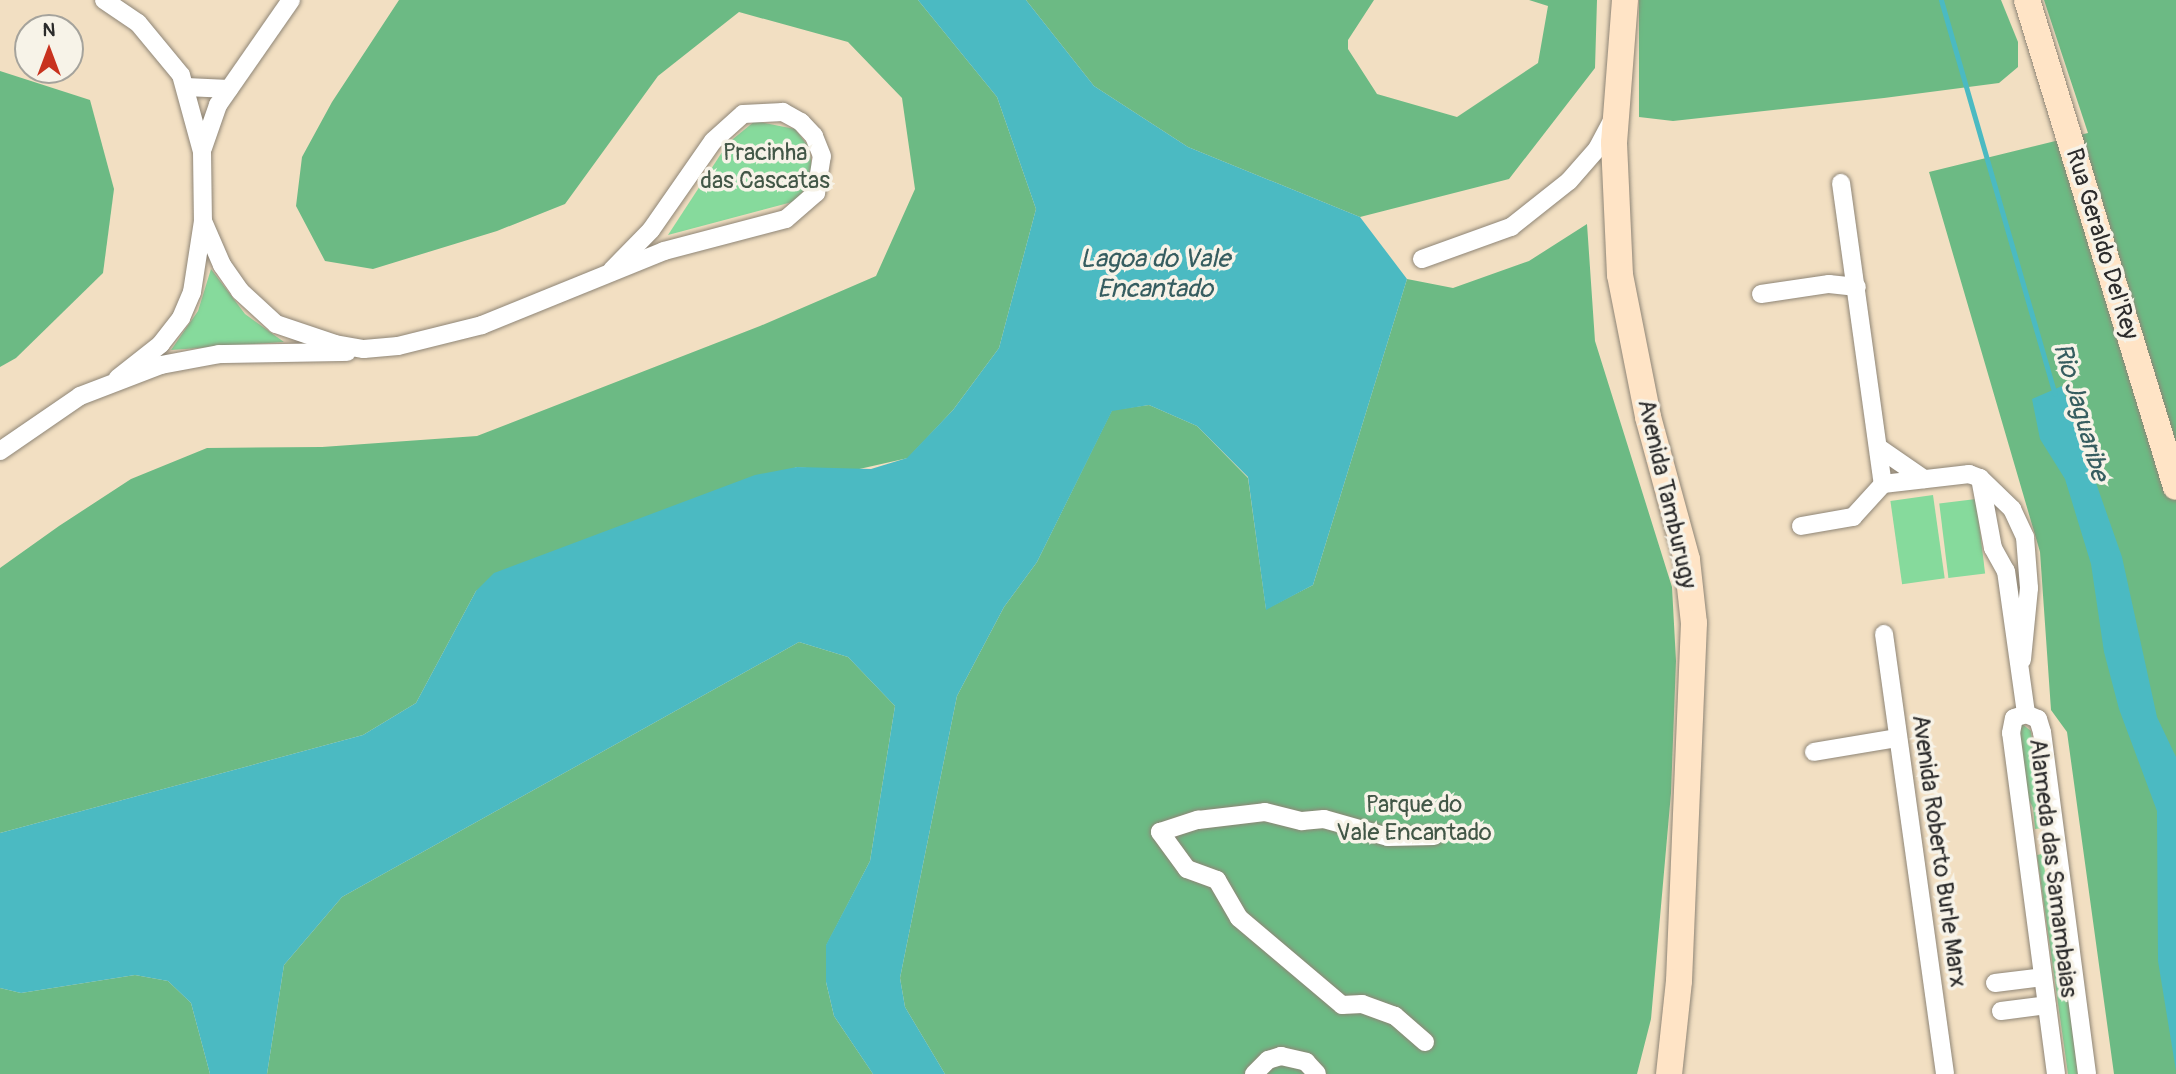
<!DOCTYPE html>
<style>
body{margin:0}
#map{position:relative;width:2176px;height:1074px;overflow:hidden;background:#f2dfc2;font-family:Pangolin,sans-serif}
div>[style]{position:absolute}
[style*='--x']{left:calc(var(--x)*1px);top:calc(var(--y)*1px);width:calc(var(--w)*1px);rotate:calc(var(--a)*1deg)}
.green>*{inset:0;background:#86da9c;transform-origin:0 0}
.forest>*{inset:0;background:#6cba84}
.water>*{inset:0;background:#4bbac2}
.stream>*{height:5px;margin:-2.5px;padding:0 2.5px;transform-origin:2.5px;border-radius:2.5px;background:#4bbac2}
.roads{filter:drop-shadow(0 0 2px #8e8576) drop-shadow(0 0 2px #8e8576)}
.minor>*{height:18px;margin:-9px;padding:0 9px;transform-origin:9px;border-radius:9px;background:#fff}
.secondary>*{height:26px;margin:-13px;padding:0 13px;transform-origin:13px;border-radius:13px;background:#ffe4c6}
span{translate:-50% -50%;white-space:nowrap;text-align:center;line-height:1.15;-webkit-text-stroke:7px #f7f3e8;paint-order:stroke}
.park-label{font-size:24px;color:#425747}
.street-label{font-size:24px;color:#2b2b2b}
.water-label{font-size:26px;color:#365d60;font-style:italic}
.north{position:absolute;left:14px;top:14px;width:70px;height:70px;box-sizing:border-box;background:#f7f3e8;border:2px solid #a5a39c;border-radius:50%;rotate:0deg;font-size:19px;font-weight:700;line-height:28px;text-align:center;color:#2b2b2b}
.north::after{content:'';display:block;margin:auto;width:24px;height:32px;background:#c8321e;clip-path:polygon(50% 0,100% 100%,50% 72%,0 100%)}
</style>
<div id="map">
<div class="green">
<i style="clip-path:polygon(755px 121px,795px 129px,808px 146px,812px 166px,807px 186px,796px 201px,668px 235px,728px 143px)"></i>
<i style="clip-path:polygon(211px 269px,245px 314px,284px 342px,171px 350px,198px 311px)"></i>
<i style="left:1933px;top:495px;width:84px;height:43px;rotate:82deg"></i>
<i style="left:1976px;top:499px;width:75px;height:37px;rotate:83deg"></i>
<i style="clip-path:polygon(2021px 723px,2031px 731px,2042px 828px,2035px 829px,2033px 808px,2022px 786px,2016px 731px)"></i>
<i style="clip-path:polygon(2042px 854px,2047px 884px,2056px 901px,2078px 1074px,2068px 1074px,2037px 855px)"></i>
</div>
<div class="forest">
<i style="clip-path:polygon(399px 0,918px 0,997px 97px,1036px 209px,999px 348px,953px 410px,908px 458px,846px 472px,797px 467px,476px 591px,416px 703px,363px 735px,0 833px,0 568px,59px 526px,131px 479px,207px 448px,322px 447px,477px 436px,760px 326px,876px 276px,915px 189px,902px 98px,848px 42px,739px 12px,658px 76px,565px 204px,497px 231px,373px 269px,325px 261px,296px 206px,302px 157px,332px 102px)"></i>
<i style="clip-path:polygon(1026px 0,1374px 0,1348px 40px,1348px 49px,1377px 94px,1457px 117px,1538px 63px,1548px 6px,1529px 0,1597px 0,1595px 68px,1509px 179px,1360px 217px,1188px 147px,1094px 86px)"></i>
<i style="clip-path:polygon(1639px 0,2001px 0,2018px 42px,2018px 67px,1999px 83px,1884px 98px,1673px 121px,1639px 117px)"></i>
<i style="clip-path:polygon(2044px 0,2176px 0,2176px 1074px,2114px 1074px,2067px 732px,2051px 710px,2040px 552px,1929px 172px,2088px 133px)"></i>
<i style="clip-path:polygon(0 71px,90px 100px,114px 189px,103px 273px,16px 358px,0 367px)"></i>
<i style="clip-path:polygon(1587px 224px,1595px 341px,1672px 587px,1676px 661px,1671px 793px,1651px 1019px,1637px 1074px,945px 1074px,905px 1007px,900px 978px,957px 696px,1004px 607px,1037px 562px,1112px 410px,1149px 405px,1197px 426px,1248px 478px,1266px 609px,1313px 585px,1407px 279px,1453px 288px,1529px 261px)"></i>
<i style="clip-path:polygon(799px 642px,848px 657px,895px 706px,870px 861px,826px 946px,826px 982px,834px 1016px,873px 1074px,267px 1074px,284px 965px,342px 897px)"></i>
<i style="clip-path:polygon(135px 975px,168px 981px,191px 1003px,210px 1074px,0 1074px,0 988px,21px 993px)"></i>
</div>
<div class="water">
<i style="clip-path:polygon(918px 0,1026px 0,1094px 86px,1188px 147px,1360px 217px,1407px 279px,1313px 585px,1266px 610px,1248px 477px,1197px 426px,1149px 405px,1112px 411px,1037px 562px,1004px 607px,957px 696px,900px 978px,905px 1007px,945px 1074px,873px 1074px,834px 1016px,826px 982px,826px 945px,870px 861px,895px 706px,848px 657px,799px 642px,342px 897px,284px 965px,267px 1074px,210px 1074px,191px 1003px,168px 981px,135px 975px,21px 993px,0 988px,0 833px,363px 735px,416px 703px,476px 591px,494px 573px,755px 475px,797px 467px,871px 469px,907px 458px,953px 410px,999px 348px,1036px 209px,997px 97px)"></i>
<i style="clip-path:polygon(2062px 386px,2122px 557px,2157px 717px,2176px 757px,2176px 1071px,2158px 961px,2157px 811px,2119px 709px,2104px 652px,2091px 564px,2065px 479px,2040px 439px,2032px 399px)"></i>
</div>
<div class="stream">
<i style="--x:1941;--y:0;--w:410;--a:73.9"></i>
</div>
<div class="roads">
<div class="minor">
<i style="--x:104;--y:0;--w:41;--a:34.1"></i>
<i style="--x:138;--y:23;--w:67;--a:50.4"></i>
<i style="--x:181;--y:75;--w:80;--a:74.7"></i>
<i style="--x:202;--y:152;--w:69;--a:89.2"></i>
<i style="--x:203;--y:221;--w:72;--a:98.8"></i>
<i style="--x:192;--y:292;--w:28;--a:113"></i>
<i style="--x:181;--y:318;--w:33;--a:128"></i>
<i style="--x:161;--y:344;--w:55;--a:141.7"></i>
<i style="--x:186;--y:87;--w:43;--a:2.7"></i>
<i style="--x:203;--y:148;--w:46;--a:-70.8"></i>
<i style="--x:218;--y:105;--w:128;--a:-55.2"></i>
<i style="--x:1841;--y:183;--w:304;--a:82.1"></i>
<i style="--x:203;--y:221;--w:48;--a:66.6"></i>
<i style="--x:222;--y:265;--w:32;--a:55"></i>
<i style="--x:240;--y:291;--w:49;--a:42.5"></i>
<i style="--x:276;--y:324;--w:62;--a:18.7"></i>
<i style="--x:335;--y:344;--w:29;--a:10"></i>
<i style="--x:364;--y:349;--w:34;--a:-5"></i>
<i style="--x:398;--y:346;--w:87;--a:-14"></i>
<i style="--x:482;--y:325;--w:196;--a:-22.1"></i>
<i style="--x:664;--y:251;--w:126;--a:-14.7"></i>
<i style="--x:786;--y:219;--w:40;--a:-41"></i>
<i style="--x:816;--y:193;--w:37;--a:-81"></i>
<i style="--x:822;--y:156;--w:22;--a:-112"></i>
<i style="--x:814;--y:136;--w:19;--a:-133"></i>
<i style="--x:801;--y:122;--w:21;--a:-151"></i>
<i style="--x:783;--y:112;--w:40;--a:177.1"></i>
<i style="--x:743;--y:114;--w:40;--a:138"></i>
<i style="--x:713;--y:141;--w:108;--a:124.9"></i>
<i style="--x:651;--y:230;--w:56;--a:134.3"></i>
<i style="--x:1422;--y:259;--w:95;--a:-19.8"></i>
<i style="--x:1511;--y:227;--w:74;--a:-38.4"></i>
<i style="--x:1569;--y:181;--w:43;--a:-48.8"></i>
<i style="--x:1597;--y:149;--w:30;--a:-62"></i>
<i style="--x:1761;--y:294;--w:69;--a:-8.4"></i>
<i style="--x:1829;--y:284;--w:28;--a:6"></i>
<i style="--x:1879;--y:448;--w:55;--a:34.6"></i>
<i style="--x:0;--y:451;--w:97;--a:-34.5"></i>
<i style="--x:80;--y:396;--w:87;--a:-20.9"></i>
<i style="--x:161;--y:365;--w:59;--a:-10.7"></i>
<i style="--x:219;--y:354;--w:128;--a:-0.9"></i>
<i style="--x:1980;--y:478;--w:71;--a:79.5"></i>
<i style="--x:1993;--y:548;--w:26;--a:61"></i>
<i style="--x:2006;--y:571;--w:144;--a:82"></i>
<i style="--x:1801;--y:526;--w:53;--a:-9.8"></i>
<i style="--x:1853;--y:517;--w:45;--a:-47.7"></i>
<i style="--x:1883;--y:484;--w:87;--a:-6.6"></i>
<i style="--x:1969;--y:474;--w:12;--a:20"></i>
<i style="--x:1980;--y:478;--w:45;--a:44.1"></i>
<i style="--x:2012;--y:509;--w:31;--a:65"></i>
<i style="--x:2025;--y:537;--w:51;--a:85.5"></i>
<i style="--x:2029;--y:588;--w:72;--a:95.6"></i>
<i style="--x:1884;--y:634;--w:444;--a:82.1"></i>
<i style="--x:1814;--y:752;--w:85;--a:-9.5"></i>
<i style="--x:1995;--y:983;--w:48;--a:-7.1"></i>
<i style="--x:2001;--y:1011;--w:46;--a:-7.4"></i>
<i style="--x:1425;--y:1042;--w:40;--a:-139"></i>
<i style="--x:1395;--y:1016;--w:35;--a:-160"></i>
<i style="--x:1362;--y:1004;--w:20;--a:177"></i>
<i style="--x:1342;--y:1005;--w:135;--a:-139.8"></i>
<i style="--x:1239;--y:918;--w:44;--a:-120.1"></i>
<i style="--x:1217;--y:880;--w:32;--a:-160"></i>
<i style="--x:1187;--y:869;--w:46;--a:-126.1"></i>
<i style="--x:1160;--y:832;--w:40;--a:-18"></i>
<i style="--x:1198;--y:820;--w:67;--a:-6.8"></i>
<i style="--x:1265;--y:812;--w:38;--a:14"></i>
<i style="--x:1302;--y:821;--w:22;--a:-5"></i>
<i style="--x:1324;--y:819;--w:66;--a:15.7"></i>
<i style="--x:1388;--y:837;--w:46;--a:-1.2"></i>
<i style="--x:1254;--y:1074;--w:20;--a:-45"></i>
<i style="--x:1268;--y:1060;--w:14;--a:-17"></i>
<i style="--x:1281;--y:1056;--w:26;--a:13"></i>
<i style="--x:1306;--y:1062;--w:16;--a:47"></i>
<i style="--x:2056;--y:1074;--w:344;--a:-97.5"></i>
<i style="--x:2011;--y:733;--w:15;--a:-79"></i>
<i style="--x:2014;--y:718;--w:13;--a:-18"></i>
<i style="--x:2026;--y:714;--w:13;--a:23"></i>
<i style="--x:2038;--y:719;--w:14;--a:73"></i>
<i style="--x:2042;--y:732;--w:345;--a:82.5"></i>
</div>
<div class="secondary">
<i style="--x:1625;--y:0;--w:143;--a:94.4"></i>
<i style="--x:1614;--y:143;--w:132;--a:87.4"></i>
<i style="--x:1620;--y:275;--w:145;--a:78.8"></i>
<i style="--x:1648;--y:417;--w:148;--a:74.7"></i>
<i style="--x:1687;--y:560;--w:63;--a:83.7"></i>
<i style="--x:1694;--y:623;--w:358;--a:92.4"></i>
<i style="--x:1679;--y:981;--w:94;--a:96.1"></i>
<i style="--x:2027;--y:0;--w:509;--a:72.99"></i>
</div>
</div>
<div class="park-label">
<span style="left:765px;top:167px">Pracinha<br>das Cascatas</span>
<span style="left:1414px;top:819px">Parque do<br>Vale Encantado</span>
</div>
<div class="street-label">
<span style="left:2102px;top:244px;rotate:73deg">Rua Geraldo Del'Rey</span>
<span style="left:1667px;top:494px;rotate:77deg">Avenida Tamburugy</span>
<span style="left:1939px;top:851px;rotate:82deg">Avenida Roberto Burle Marx</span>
<span style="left:2053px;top:868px;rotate:83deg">Alameda das Samambaias</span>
</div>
<div class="water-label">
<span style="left:1155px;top:275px">Lagoa do Vale<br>Encantado</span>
<span style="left:2080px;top:412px;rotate:74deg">Rio Jaguaribe</span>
</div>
<div class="north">N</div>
</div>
